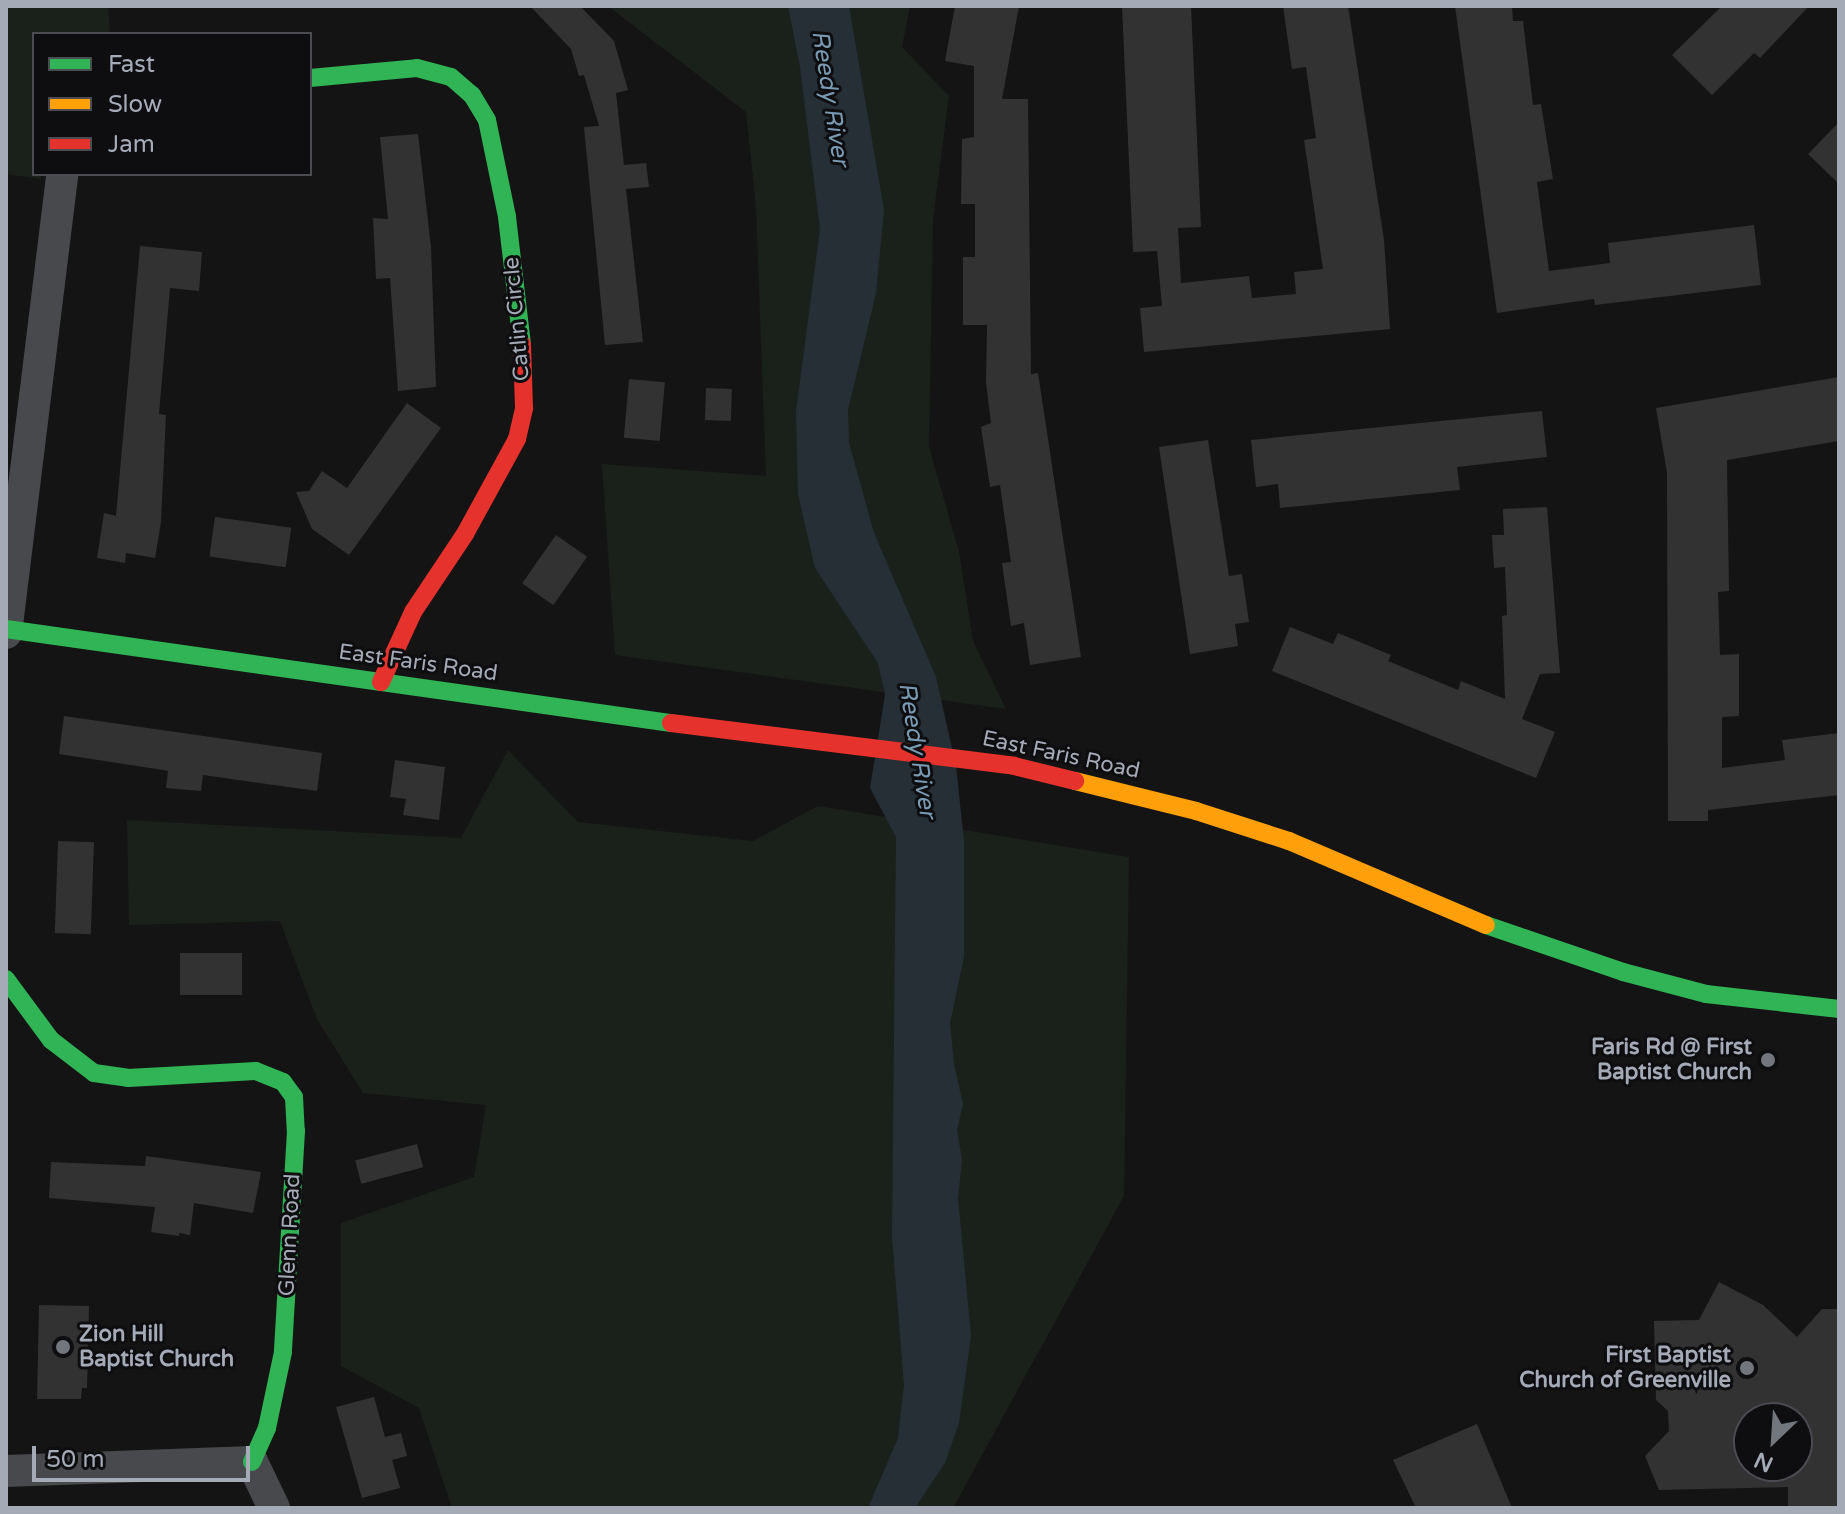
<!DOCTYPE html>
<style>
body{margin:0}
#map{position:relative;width:1845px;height:1514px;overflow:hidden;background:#141414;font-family:"Varela Round",sans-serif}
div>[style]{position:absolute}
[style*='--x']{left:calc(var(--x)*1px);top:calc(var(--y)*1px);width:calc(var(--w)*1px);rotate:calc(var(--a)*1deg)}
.green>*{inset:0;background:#1a211b}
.water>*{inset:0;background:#272f36}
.building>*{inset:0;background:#323233;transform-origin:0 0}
.street>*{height:32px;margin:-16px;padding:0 16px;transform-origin:16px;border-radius:16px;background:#48494d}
.fast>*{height:18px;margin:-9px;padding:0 9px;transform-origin:9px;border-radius:9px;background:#30b455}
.slow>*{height:18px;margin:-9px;padding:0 9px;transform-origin:9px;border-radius:9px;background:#ff9f0a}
.jam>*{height:18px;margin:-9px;padding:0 9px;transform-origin:9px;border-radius:9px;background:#e5322d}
.dots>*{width:22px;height:22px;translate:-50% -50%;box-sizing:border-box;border:4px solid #0e0e10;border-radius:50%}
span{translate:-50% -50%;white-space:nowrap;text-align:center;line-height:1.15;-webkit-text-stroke:6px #0e0e10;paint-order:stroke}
.street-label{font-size:22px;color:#a4aab6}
.poi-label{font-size:22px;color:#a4aab6;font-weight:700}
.right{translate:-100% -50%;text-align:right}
.left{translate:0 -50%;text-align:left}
.water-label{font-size:24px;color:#799ab3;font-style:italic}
.frame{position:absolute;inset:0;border:8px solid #a4aab6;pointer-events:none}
.legend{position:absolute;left:32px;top:32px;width:280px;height:144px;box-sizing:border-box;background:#0e0e10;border:2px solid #4a4c52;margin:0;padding:10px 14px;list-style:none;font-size:24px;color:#a4aab6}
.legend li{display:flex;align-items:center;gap:16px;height:40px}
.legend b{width:40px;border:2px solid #4a4c52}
.north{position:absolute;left:1733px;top:1402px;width:80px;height:80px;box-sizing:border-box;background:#0e0e10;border:2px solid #4a4c52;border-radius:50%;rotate:205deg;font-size:22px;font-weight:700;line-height:32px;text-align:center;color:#a4aab6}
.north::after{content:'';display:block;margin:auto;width:28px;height:36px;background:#72767d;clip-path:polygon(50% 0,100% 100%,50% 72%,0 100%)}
.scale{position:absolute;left:32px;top:1446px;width:218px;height:36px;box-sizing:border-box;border:4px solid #a4aab6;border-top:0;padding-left:10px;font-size:24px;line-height:28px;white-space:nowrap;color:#a4aab6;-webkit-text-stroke:6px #0e0e10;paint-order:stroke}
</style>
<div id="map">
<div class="green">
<i style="clip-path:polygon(6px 6px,108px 6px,110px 34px,34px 34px,34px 174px,41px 174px,41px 179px,6px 174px)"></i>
<i style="clip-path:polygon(608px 6px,910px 6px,902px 47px,949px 96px,933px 219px,929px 447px,959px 552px,973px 641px,1006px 709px,615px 655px,602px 464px,766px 476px,756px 206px,746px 112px)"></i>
<i style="clip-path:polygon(508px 750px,578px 822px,753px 841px,818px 806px,1129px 857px,1124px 1196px,953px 1508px,452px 1508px,419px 1408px,341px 1366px,341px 1223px,474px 1177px,486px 1105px,363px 1093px,317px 1019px,280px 921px,129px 925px,127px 820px,461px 838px)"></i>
</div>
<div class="water">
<i style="clip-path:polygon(788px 6px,849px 6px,884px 210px,876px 293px,848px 410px,849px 443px,874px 533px,936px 677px,956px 766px,964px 841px,964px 957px,950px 1023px,954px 1064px,963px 1104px,957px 1130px,962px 1160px,958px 1198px,971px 1336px,959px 1423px,945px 1463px,915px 1508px,868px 1508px,898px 1438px,904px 1385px,892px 1236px,896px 837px,870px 788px,885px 695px,878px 663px,815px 568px,798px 494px,796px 412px,820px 229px,800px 67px)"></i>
</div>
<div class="building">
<i style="clip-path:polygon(530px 6px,580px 6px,614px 41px,628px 90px,616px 93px,624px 165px,646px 163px,649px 187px,626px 189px,643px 342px,605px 345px,584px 127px,599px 126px,584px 75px,579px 76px,571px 49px)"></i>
<i style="clip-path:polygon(955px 6px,1019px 6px,1002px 99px,1028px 99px,1031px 374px,1038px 373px,1081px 657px,1030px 665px,1024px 623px,1011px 626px,1002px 563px,1011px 562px,1000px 485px,990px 487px,981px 427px,991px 423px,986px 383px,987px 325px,963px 325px,963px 257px,975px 257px,975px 204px,961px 204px,962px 139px,974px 137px,974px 66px,945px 61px)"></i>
<i style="clip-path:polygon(1122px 6px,1191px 6px,1201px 227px,1178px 228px,1181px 283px,1249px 276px,1252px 298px,1296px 294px,1294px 272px,1323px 269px,1304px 140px,1316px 138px,1306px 67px,1292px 69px,1283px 6px,1348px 6px,1384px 240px,1390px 329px,1144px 352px,1140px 308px,1162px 306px,1157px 251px,1133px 252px)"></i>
<i style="clip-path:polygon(1455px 6px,1512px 6px,1513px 21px,1523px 21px,1533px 105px,1541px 104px,1553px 179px,1537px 182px,1549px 271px,1610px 263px,1608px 243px,1754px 225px,1761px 285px,1595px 305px,1594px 299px,1497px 313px)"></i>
<i style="clip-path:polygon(1722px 6px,1809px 6px,1760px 58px,1754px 53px,1712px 95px,1672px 55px)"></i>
<i style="clip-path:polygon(1839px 122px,1839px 184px,1808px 154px)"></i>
<i style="clip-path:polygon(418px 134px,431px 247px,436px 387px,398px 391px,390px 278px,376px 279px,373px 218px,388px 219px,380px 137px)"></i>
<i style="clip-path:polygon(140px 246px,202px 252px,199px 291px,170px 288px,159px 414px,166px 415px,161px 522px,155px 558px,126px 553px,125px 563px,97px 558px,104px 513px,116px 516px)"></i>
<i style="clip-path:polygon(1839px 377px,1839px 441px,1727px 460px,1729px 591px,1718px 592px,1720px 655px,1739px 654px,1739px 716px,1722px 717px,1722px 768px,1785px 760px,1782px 740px,1839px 733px,1839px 795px,1708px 810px,1708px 821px,1668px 821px,1667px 473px,1656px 408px)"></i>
<i style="left:629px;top:379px;width:36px;height:59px;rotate:5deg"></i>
<i style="left:706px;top:388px;width:26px;height:32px;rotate:2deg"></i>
<i style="clip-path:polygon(407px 403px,441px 428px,349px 555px,312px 529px,296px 492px,309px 491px,322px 471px,347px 488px)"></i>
<i style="clip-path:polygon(1542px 411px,1547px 457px,1457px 467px,1460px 490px,1280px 508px,1278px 484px,1256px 487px,1251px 440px)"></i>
<i style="clip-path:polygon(1208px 440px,1229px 576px,1242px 574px,1249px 622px,1235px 624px,1238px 646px,1190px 654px,1159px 447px)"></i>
<i style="clip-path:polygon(1547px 507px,1560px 673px,1540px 674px,1522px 719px,1555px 732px,1536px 778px,1272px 671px,1290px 627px,1333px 644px,1338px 633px,1391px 655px,1388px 661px,1458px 690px,1461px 681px,1505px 699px,1502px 616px,1507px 615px,1505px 567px,1494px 568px,1492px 535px,1504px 535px,1503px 509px)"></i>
<i style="left:215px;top:517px;width:77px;height:40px;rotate:8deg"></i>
<i style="left:556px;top:535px;width:38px;height:59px;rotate:35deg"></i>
<i style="clip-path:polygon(64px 716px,322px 753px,317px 791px,203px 775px,201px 791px,166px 788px,168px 771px,163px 770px,59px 754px)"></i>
<i style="clip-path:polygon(395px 760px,445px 767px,439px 820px,403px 815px,406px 799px,390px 797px)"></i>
<i style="left:58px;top:841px;width:36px;height:92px;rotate:2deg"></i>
<i style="left:242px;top:953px;width:42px;height:62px;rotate:90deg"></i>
<i style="left:417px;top:1144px;width:24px;height:64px;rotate:75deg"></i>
<i style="clip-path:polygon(146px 1156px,261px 1172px,253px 1213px,194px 1203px,190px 1235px,179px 1233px,179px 1236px,151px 1232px,155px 1207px,49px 1198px,51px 1162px,145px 1166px)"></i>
<i style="clip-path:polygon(evenodd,1719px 1282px,1763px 1305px,1797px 1337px,1822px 1309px,1839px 1309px,1839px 1508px,1788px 1508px,1788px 1487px,1659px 1490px,1645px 1456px,1669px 1431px,1668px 1411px,1656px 1400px,1654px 1321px,1699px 1320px,1719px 1282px,1749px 1418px,1797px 1418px,1797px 1466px,1749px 1466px,1749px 1418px)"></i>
<i style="clip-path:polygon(39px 1305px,89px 1306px,87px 1388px,82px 1388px,81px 1399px,37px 1399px)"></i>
<i style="clip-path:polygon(374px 1397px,385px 1437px,401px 1433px,407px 1456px,392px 1460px,400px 1488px,362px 1498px,336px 1407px)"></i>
<i style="clip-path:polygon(1477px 1424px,1512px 1508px,1416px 1508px,1393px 1460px)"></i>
</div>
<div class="street">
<i style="--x:6;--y:633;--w:462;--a:-83"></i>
<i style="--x:6;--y:1471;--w:246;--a:-2.1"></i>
<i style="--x:252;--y:1462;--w:51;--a:64.4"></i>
</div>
<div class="fast">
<i style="--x:310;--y:78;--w:107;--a:-5.3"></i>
<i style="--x:417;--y:68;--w:35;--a:15"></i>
<i style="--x:451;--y:77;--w:28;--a:41"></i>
<i style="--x:472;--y:95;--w:29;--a:59"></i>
<i style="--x:487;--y:120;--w:99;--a:78.3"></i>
<i style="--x:507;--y:217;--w:128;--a:83.3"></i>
<i style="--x:6;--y:629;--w:672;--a:8.05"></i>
<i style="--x:1486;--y:925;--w:145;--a:18.9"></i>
<i style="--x:1623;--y:972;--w:86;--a:14.8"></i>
<i style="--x:1706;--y:994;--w:134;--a:6.4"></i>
<i style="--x:6;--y:979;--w:76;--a:53.6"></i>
<i style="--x:51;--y:1040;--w:54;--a:37.5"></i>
<i style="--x:94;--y:1073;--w:34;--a:8"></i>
<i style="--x:128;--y:1078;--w:128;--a:-3.1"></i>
<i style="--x:256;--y:1071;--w:29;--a:22"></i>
<i style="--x:283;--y:1082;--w:19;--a:54"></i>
<i style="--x:294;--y:1097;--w:34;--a:87"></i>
<i style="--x:296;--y:1131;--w:221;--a:93.4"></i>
<i style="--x:283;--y:1352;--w:78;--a:101.9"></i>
<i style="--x:267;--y:1428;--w:37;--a:114"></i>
</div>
<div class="slow">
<i style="--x:1075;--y:781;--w:125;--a:13.9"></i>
<i style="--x:1196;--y:811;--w:98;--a:17.9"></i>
<i style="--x:1289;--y:841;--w:214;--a:23.1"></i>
</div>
<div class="jam">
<i style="--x:381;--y:682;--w:77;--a:-65.4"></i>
<i style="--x:413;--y:612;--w:94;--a:-56.3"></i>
<i style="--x:465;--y:534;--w:108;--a:-61.3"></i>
<i style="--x:517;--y:439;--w:32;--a:-77"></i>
<i style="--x:524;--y:408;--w:64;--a:-91.8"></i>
<i style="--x:671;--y:723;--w:346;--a:7.1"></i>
<i style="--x:1014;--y:766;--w:63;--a:13.8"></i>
</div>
<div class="dots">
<i style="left:1768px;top:1060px;background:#72767d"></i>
<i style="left:63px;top:1347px;background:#72767d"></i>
<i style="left:1747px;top:1368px;background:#72767d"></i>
</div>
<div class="street-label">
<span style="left:517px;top:319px;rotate:-95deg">Catlin Circle</span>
<span style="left:418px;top:663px;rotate:8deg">East Faris Road</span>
<span style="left:1061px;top:755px;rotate:12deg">East Faris Road</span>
<span style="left:290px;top:1235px;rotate:-87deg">Glenn Road</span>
</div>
<div class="poi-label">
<span class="right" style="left:1752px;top:1060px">Faris Rd @ First<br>Baptist Church</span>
<span class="left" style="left:79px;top:1347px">Zion Hill<br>Baptist Church</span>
<span class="right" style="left:1731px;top:1368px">First Baptist<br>Church of Greenville</span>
</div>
<div class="water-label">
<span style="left:830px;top:98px;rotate:81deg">Reedy River</span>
<span style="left:917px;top:750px;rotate:81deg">Reedy River</span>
</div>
<div class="frame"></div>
<ul class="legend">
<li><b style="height:10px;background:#30b455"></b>Fast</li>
<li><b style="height:10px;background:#ff9f0a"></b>Slow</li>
<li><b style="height:10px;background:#e5322d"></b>Jam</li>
</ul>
<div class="north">N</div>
<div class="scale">50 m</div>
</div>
